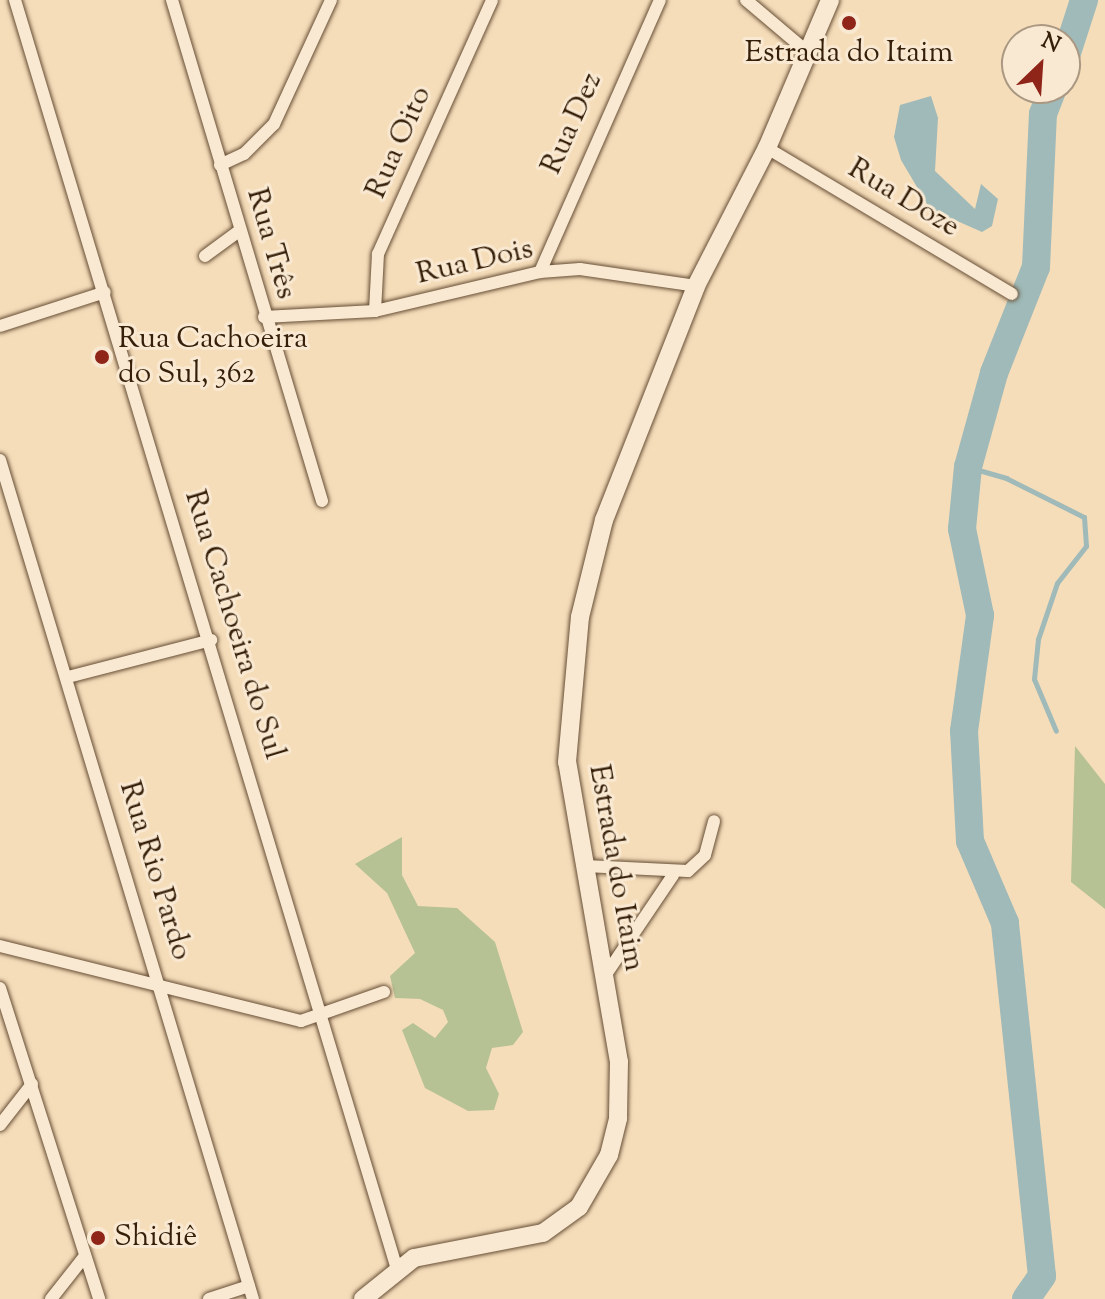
<!DOCTYPE html>
<meta charset="utf-8">
<style>
body{margin:0}
#map{position:relative;width:1105px;height:1299px;overflow:hidden;background:#f6ddba;font-family:"Sorts Mill Goudy",serif}
div>[style]{position:absolute}
[style*='--x']{left:calc(var(--x)*1px);top:calc(var(--y)*1px);width:calc(var(--w)*1px);rotate:calc(var(--a)*1deg)}
.green>*{inset:0;background:#b7c294}
.water>*{inset:0;background:#9fbab8}
.stream>*{height:5px;margin:-2.5px;padding:0 2.5px;transform-origin:2.5px;border-radius:2.5px;background:#9fbab8}
.river>*{height:28px;margin:-14px;padding:0 14px;transform-origin:14px;border-radius:14px;background:#9fbab8}
.roads{filter:drop-shadow(0 0 2px #664e35) drop-shadow(0 0 2px #664e35)}
.street>*{height:12px;margin:-6px;padding:0 6px;transform-origin:6px;border-radius:6px;background:#f9e9d2}
.secondary>*{height:18px;margin:-9px;padding:0 9px;transform-origin:9px;border-radius:9px;background:#f9e9d2}
.dots>*{width:22px;height:22px;translate:-50% -50%;box-sizing:border-box;border:4px solid #f9e9d2;border-radius:50%}
span{translate:-50% -50%;white-space:nowrap;text-align:center;line-height:1.15;-webkit-text-stroke:6px #f9e9d2;paint-order:stroke}
.poi-label{font-size:30px;color:#361f09}
.left{translate:0 -50%;text-align:left}
.street-label{font-size:30px;color:#361f09}
.north{position:absolute;left:1001px;top:24px;width:80px;height:80px;box-sizing:border-box;background:#f9e9d2;border:2px solid #ab9882;border-radius:50%;rotate:25deg;font-size:22px;font-weight:700;line-height:32px;text-align:center;color:#361f09}
.north::after{content:'';display:block;margin:auto;width:28px;height:36px;background:#8f2418;clip-path:polygon(50% 0,100% 100%,50% 72%,0 100%)}
</style>
<div id="map">
<div class="green">
<i style="clip-path:polygon(1075px 746px,1105px 784px,1105px 909px,1071px 882px)"></i>
<i style="clip-path:polygon(402px 837px,402px 875px,418px 906px,457px 908px,495px 942px,523px 1032px,513px 1045px,492px 1048px,486px 1068px,499px 1094px,494px 1110px,468px 1111px,425px 1088px,402px 1030px,413px 1023px,435px 1038px,448px 1022px,443px 1010px,420px 999px,395px 998px,390px 976px,415px 953px,387px 893px,355px 864px)"></i>
</div>
<div class="water">
<i style="clip-path:polygon(931px 96px,938px 118px,935px 171px,975px 209px,981px 184px,998px 199px,992px 226px,982px 232px,930px 209px,901px 160px,894px 137px,900px 105px)"></i>
</div>
<div class="stream">
<i style="--x:968;--y:467;--w:40;--a:16"></i>
<i style="--x:1006;--y:478;--w:87;--a:26.6"></i>
<i style="--x:1084;--y:517;--w:29;--a:86"></i>
<i style="--x:1086;--y:546;--w:47;--a:128.1"></i>
<i style="--x:1057;--y:583;--w:59;--a:108.7"></i>
<i style="--x:1038;--y:639;--w:40;--a:95.7"></i>
<i style="--x:1034;--y:679;--w:56;--a:67.1"></i>
</div>
<div class="river">
<i style="--x:1065;--y:59;--w:62;--a:-72.1"></i>
<i style="--x:1026;--y:1299;--w:28;--a:-55"></i>
<i style="--x:1042;--y:1276;--w:355;--a:-96"></i>
<i style="--x:1005;--y:923;--w:89;--a:-113.1"></i>
<i style="--x:970;--y:841;--w:110;--a:-93.1"></i>
<i style="--x:964;--y:731;--w:117;--a:-82.1"></i>
<i style="--x:980;--y:615;--w:88;--a:-101.8"></i>
<i style="--x:962;--y:529;--w:62;--a:-84.5"></i>
<i style="--x:968;--y:467;--w:98;--a:-74.5"></i>
<i style="--x:994;--y:373;--w:114;--a:-68.4"></i>
<i style="--x:1036;--y:267;--w:153;--a:-87.4"></i>
<i style="--x:1043;--y:114;--w:28;--a:-69"></i>
</div>
<div class="roads">
<div class="street">
<i style="--x:15;--y:0;--w:1322;--a:73.25"></i>
<i style="--x:172;--y:0;--w:523;--a:73.33"></i>
<i style="--x:746;--y:0;--w:84;--a:40.2"></i>
<i style="--x:767;--y:148;--w:285;--a:30.8"></i>
<i style="--x:220;--y:165;--w:26;--a:-25"></i>
<i style="--x:244;--y:154;--w:42;--a:-45"></i>
<i style="--x:274;--y:124;--w:136;--a:-65.3"></i>
<i style="--x:205;--y:256;--w:42;--a:-36.3"></i>
<i style="--x:540;--y:272;--w:297;--a:-66.2"></i>
<i style="--x:375;--y:311;--w:57;--a:-87"></i>
<i style="--x:378;--y:254;--w:278;--a:-65.8"></i>
<i style="--x:264;--y:317;--w:111;--a:-3.1"></i>
<i style="--x:375;--y:311;--w:170;--a:-13.3"></i>
<i style="--x:540;--y:272;--w:40;--a:-4.3"></i>
<i style="--x:580;--y:269;--w:117;--a:8.3"></i>
<i style="--x:0;--y:326;--w:110;--a:-17.9"></i>
<i style="--x:0;--y:460;--w:876;--a:73.22"></i>
<i style="--x:68;--y:677;--w:148;--a:-14.5"></i>
<i style="--x:585;--y:866;--w:103;--a:2.8"></i>
<i style="--x:688;--y:871;--w:23;--a:-43"></i>
<i style="--x:705;--y:855;--w:35;--a:-75"></i>
<i style="--x:0;--y:946;--w:310;--a:14"></i>
<i style="--x:301;--y:1021;--w:88;--a:-19.3"></i>
<i style="--x:605;--y:976;--w:122;--a:-56"></i>
<i style="--x:0;--y:988;--w:326;--a:72.3"></i>
<i style="--x:0;--y:1125;--w:52;--a:-52"></i>
<i style="--x:51;--y:1299;--w:55;--a:-51.7"></i>
<i style="--x:209;--y:1299;--w:42;--a:-18"></i>
</div>
<div class="secondary">
<i style="--x:363;--y:1299;--w:65;--a:-38.8"></i>
<i style="--x:414;--y:1258;--w:131;--a:-11"></i>
<i style="--x:543;--y:1233;--w:44;--a:-35.8"></i>
<i style="--x:579;--y:1207;--w:60;--a:-60"></i>
<i style="--x:609;--y:1155;--w:38;--a:-76"></i>
<i style="--x:618;--y:1118;--w:56;--a:-89"></i>
<i style="--x:619;--y:1062;--w:304;--a:-99.8"></i>
<i style="--x:567;--y:762;--w:146;--a:-84.9"></i>
<i style="--x:580;--y:617;--w:100;--a:-76.1"></i>
<i style="--x:604;--y:520;--w:251;--a:-68.5"></i>
<i style="--x:696;--y:286;--w:155;--a:-62.8"></i>
<i style="--x:767;--y:148;--w:161;--a:-66.9"></i>
</div>
</div>
<div class="dots">
<i style="left:849px;top:23px;background:#8f2418"></i>
<i style="left:102px;top:357px;background:#8f2418"></i>
<i style="left:98px;top:1238px;background:#8f2418"></i>
</div>
<div class="poi-label">
<span style="left:849px;top:54px">Estrada do Itaim</span>
<span class="left" style="left:118px;top:357px">Rua Cachoeira<br>do Sul, 362</span>
<span class="left" style="left:114px;top:1238px">Shidiê</span>
</div>
<div class="street-label">
<span style="left:573px;top:124px;rotate:-66deg">Rua Dez</span>
<span style="left:400px;top:143px;rotate:-66deg">Rua Oito</span>
<span style="left:903px;top:199px;rotate:31deg">Rua Doze</span>
<span style="left:270px;top:244px;rotate:74deg">Rua Três</span>
<span style="left:475px;top:263px;rotate:-13deg">Rua Dois</span>
<span style="left:233px;top:625px;rotate:73deg">Rua Cachoeira do Sul</span>
<span style="left:615px;top:868px;rotate:80deg">Estrada do Itaim</span>
<span style="left:154px;top:871px;rotate:73deg">Rua Rio Pardo</span>
</div>
<div class="north">N</div>
</div>
